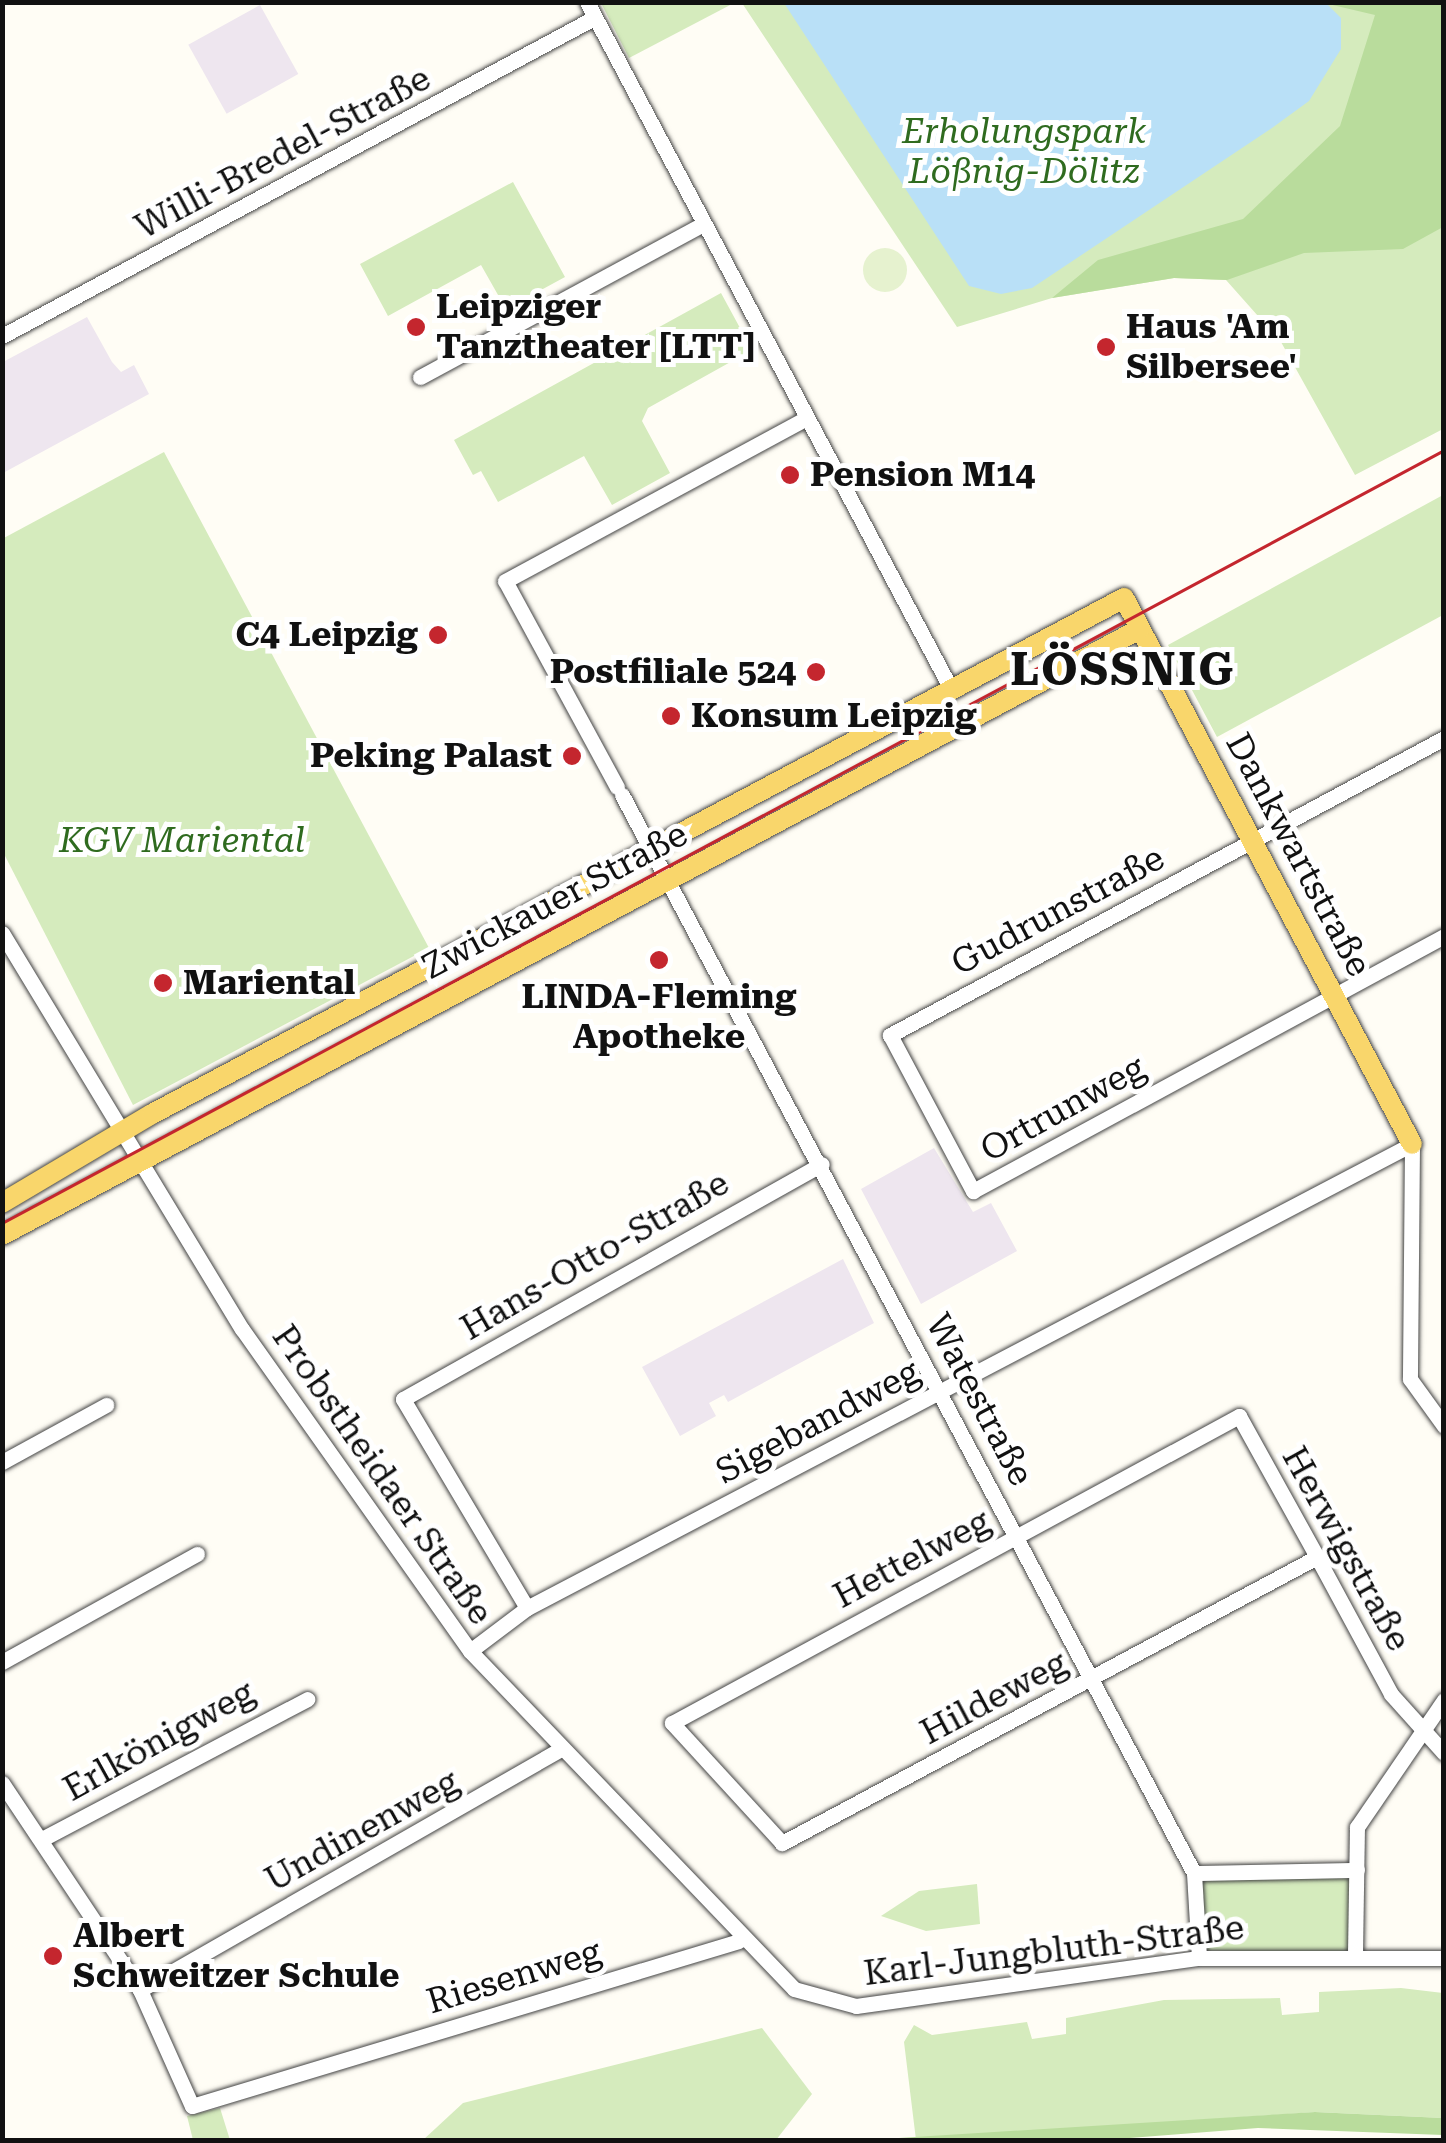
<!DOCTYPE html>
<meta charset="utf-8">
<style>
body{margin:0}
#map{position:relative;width:1446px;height:2143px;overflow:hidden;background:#fffdf5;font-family:"Roboto Serif",serif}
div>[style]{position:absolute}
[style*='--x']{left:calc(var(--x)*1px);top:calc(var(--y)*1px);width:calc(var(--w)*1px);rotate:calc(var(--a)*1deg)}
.industrial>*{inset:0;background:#eee6ef;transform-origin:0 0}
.green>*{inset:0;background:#d5ebbd;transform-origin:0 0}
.forest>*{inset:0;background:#b9dc9c}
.pitch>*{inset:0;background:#e6f2cf}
.round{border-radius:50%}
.water>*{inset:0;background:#b9e0f7}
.roads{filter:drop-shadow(0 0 2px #444) drop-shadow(0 0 2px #444)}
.minor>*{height:15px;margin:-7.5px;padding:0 7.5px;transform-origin:7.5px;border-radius:7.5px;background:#fff}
.major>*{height:20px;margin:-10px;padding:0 10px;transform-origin:10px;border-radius:10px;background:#f9d66b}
.tram>*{height:2.5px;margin:-1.25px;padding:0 1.25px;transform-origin:1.25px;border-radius:1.25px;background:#c4262e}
.dots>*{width:28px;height:28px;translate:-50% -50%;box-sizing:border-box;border:5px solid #fff;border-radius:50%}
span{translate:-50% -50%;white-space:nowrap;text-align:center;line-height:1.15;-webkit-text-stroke:10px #fff;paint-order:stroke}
.park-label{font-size:35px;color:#2f6b1f;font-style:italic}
.street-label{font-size:35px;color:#111}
.poi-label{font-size:35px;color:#111;font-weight:700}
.left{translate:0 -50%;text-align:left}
.right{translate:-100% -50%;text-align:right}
.district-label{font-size:45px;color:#111;font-weight:700;letter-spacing:2.5px}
.frame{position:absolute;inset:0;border:5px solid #111;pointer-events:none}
</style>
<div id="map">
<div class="industrial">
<i style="left:260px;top:5px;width:79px;height:82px;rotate:61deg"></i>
<i style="clip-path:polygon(87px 317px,112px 362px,121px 372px,134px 365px,149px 394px,3px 473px,3px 362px)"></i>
<i style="clip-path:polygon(934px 1148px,973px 1212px,991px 1203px,1017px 1251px,921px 1304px,861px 1189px)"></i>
<i style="clip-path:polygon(843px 1259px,874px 1323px,728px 1402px,724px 1395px,709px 1403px,716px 1416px,680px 1436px,642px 1367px)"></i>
</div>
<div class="green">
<i style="clip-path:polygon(601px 3px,601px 2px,734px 3px,629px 58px)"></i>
<i style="clip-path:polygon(742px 3px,1443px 3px,1443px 429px,1355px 475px,1281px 342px,1226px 280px,1174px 278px,1052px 298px,957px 327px)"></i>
<i style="clip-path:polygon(513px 182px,565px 277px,506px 309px,481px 265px,388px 316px,360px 264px)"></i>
<i style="clip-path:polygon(721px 293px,752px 350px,648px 408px,642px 421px,670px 473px,612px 505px,584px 456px,498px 502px,481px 471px,473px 475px,454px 440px)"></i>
<i style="clip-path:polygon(164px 452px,429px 948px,133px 1105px,3px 852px,2px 539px)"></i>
<i style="clip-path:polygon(1443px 495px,1443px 615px,1217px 737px,1168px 645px)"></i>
<i style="left:1357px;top:1870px;width:83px;height:163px;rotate:91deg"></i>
<i style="clip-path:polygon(977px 1884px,980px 1924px,926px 1931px,881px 1916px,919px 1891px)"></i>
<i style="clip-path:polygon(1401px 1988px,1443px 1993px,1443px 2118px,1315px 2112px,916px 2140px,904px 2042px,914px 2025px,932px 2035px,1027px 2022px,1032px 2039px,1066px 2034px,1066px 2018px,1164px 2000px,1280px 1998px,1282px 2015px,1319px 2012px,1319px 1992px)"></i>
<i style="clip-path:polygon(762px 2028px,812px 2094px,776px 2140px,423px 2140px,463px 2103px)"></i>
<i style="clip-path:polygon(220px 2108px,230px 2140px,193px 2140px,187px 2116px)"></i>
</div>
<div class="forest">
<i style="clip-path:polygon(1324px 3px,1443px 3px,1443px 227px,1403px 249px,1304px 253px,1227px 280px,1174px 278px,1052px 298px,1098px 260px,1243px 219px,1340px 126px,1375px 15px)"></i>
<i style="clip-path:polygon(1315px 2112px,1443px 2118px,1443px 2135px,1258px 2128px,1104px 2140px,867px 2140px)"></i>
</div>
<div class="pitch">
<i class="round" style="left:863px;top:248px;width:44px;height:44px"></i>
</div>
<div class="water">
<i style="clip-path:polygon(784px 3px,1326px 3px,1341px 18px,1341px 49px,1309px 101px,1272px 128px,1032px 288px,1001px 294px,969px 286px)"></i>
</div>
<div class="roads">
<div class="minor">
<i style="--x:587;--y:2;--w:777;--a:62.08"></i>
<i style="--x:2;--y:336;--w:668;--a:-28.25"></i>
<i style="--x:420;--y:377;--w:322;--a:-28.4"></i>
<i style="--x:1444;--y:738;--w:629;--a:151.8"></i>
<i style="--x:890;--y:1035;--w:177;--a:62"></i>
<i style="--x:973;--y:1191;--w:536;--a:-28.43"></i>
<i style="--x:617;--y:787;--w:234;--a:-118.5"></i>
<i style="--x:505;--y:581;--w:343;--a:-28.4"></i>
<i style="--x:622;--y:795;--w:1220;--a:62.05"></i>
<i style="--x:1194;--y:1873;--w:85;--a:86.6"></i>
<i style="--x:2;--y:933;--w:463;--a:58.8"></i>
<i style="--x:242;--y:1329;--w:395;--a:54.7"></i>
<i style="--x:470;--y:1651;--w:468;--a:46.2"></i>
<i style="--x:794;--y:1989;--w:64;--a:15.3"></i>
<i style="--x:856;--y:2006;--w:346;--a:-8"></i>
<i style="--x:1199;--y:1958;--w:245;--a:0"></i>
<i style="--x:2;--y:1462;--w:119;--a:-28.7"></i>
<i style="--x:1317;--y:1557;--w:607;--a:151.87"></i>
<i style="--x:782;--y:1843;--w:163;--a:-132.5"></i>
<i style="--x:672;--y:1723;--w:645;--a:-28.43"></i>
<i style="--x:1239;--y:1416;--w:161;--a:61"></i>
<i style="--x:1317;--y:1557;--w:156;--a:61.6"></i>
<i style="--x:1391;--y:1694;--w:79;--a:48.1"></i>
<i style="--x:527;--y:1608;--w:243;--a:-120.7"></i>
<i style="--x:403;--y:1399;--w:480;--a:-29.3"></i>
<i style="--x:470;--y:1651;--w:71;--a:-37"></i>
<i style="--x:527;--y:1608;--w:999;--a:-27.67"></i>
<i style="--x:1412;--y:1144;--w:235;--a:90.5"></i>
<i style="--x:1410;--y:1379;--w:58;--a:54.1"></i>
<i style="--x:2;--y:1662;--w:223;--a:-29"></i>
<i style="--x:2;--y:1783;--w:249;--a:56.3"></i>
<i style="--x:140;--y:1990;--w:127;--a:65.9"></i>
<i style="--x:192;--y:2106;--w:571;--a:-16.79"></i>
<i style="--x:42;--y:1839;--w:300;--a:-27.8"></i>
<i style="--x:1194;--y:1873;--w:163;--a:-1.1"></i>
<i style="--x:1355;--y:1953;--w:126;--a:-89.1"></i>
<i style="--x:1357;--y:1827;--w:154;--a:-55.6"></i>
<i style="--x:140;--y:1990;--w:483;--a:-29.8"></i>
</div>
<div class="major">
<i style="--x:2;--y:1203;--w:174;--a:-30.7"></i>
<i style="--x:152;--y:1114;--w:1100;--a:-27.96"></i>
<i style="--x:1124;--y:598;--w:617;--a:62.19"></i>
<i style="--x:2;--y:1235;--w:1289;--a:-28.04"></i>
</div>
</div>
<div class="tram">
<i style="--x:2;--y:1223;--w:1636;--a:-28.19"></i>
</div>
<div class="dots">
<i style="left:416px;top:327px;background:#c4262e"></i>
<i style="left:1106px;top:347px;background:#c4262e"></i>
<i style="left:790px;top:475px;background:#c4262e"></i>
<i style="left:438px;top:635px;background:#c4262e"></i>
<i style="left:816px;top:672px;background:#c4262e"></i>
<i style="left:671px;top:716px;background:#c4262e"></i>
<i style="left:572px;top:756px;background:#c4262e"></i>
<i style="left:659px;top:960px;background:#c4262e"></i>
<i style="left:163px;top:983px;background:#c4262e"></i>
<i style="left:53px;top:1956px;background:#c4262e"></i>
</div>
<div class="park-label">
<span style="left:1024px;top:152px">Erholungspark<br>Lößnig-Dölitz</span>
<span style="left:182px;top:841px">KGV Mariental</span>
</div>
<div class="street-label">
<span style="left:283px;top:153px;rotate:-28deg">Willi-Bredel-Straße</span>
<span style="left:1298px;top:855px;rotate:62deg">Dankwartstraße</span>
<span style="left:555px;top:901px;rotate:-28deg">Zwickauer Straße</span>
<span style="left:1058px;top:911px;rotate:-28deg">Gudrunstraße</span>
<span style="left:1063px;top:1109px;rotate:-29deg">Ortrunweg</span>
<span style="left:595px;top:1256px;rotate:-30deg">Hans-Otto-Straße</span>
<span style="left:979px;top:1400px;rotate:62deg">Watestraße</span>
<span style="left:818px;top:1422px;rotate:-28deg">Sigebandweg</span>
<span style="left:382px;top:1475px;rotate:55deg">Probstheidaer Straße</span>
<span style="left:1346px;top:1549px;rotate:61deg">Herwigstraße</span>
<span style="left:912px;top:1559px;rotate:-28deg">Hettelweg</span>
<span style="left:994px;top:1698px;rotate:-28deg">Hildeweg</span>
<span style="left:159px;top:1741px;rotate:-29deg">Erlkönigweg</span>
<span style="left:362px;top:1831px;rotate:-29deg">Undinenweg</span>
<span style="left:1054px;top:1951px;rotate:-7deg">Karl-Jungbluth-Straße</span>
<span style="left:514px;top:1977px;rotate:-17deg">Riesenweg</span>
</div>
<div class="poi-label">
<span class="left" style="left:436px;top:327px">Leipziger<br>Tanztheater [LTT]</span>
<span class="left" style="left:1126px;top:347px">Haus 'Am<br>Silbersee'</span>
<span class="left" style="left:810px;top:475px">Pension M14</span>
<span class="right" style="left:418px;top:635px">C4 Leipzig</span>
<span class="right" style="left:796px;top:672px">Postfiliale 524</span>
<span class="left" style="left:691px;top:716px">Konsum Leipzig</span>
<span class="right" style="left:552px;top:756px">Peking Palast</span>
<span class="left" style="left:183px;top:983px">Mariental</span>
<span style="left:659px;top:1017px">LINDA-Fleming<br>Apotheke</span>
<span class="left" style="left:73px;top:1956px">Albert<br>Schweitzer Schule</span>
</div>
<div class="district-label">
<span style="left:1123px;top:670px">LÖSSNIG</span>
</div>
<div class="frame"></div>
</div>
